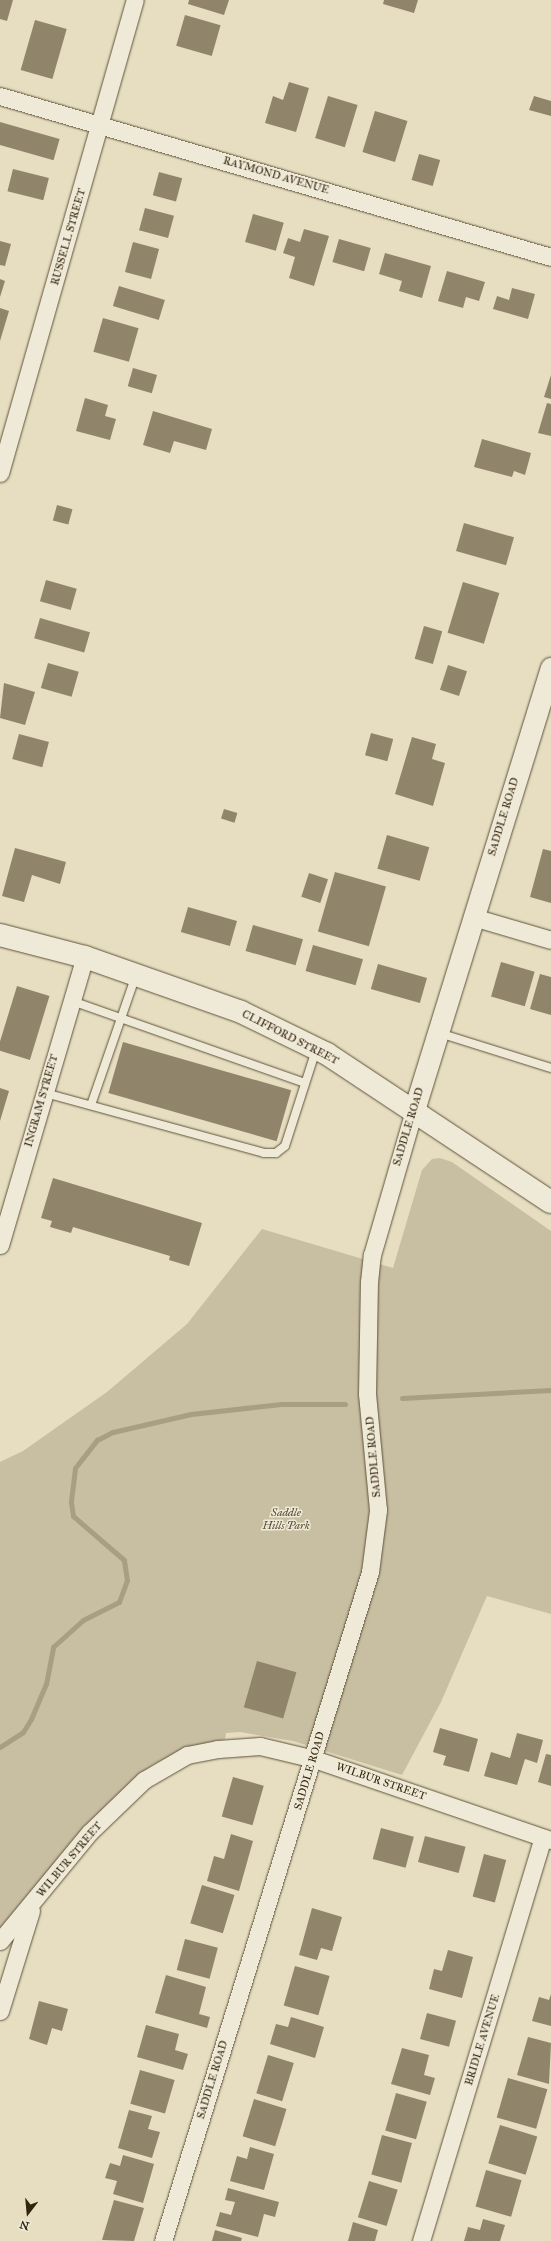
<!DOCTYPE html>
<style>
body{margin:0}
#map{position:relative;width:551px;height:2241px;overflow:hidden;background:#e7dec1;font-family:"IM FELL Great Primer",serif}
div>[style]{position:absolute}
.green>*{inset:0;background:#c8bea2}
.stream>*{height:5px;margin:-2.5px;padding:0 2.5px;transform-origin:2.5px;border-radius:2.5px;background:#a99e84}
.building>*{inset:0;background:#90846b;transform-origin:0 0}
.roads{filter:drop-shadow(0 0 1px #5f523a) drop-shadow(0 0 1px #5f523a)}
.service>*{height:8px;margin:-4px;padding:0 4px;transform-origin:4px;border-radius:4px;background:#efead7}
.minor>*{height:17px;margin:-8.5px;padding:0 8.5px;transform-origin:8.5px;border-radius:8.5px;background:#efead7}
.tertiary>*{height:21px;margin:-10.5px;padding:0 10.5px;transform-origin:10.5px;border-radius:10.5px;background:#efead7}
.secondary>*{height:22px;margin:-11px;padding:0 11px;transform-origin:11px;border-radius:11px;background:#efead7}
span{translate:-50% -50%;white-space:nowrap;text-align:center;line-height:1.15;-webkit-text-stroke:3px #efead7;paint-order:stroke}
.street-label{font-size:11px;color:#32230d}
.park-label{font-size:11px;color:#584a32;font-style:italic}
.north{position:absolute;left:8px;top:2193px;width:40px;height:40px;-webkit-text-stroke:3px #efead7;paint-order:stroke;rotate:196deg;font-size:11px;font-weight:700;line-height:16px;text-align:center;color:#32230d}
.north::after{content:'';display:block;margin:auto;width:14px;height:18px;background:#32230d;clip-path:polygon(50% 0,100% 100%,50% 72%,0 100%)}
</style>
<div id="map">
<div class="green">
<i style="clip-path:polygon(440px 1158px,452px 1162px,551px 1231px,551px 1614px,487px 1596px,441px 1702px,402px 1775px,293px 1741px,240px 1732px,226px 1733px,225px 1739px,194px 1747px,156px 1763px,138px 1775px,87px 1826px,0 1929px,0 1462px,23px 1451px,107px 1392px,187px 1324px,262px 1229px,393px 1268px,422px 1170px,432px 1159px)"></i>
</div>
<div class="stream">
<i style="left:402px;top:1398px;width:149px;rotate:-3.1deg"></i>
<i style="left:0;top:1747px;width:27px;rotate:-33deg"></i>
<i style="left:23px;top:1732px;width:15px;rotate:-58deg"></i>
<i style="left:31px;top:1719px;width:38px;rotate:-67deg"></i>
<i style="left:46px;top:1684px;width:38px;rotate:-79deg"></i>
<i style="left:53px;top:1647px;width:40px;rotate:-42deg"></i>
<i style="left:83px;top:1620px;width:40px;rotate:-26.6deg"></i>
<i style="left:119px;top:1602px;width:23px;rotate:-70deg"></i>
<i style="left:127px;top:1580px;width:20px;rotate:-99deg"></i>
<i style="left:124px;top:1560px;width:67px;rotate:-139.2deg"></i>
<i style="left:73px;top:1516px;width:15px;rotate:-98deg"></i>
<i style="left:71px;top:1501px;width:33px;rotate:-83deg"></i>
<i style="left:75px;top:1468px;width:36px;rotate:-52deg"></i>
<i style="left:97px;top:1440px;width:18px;rotate:-27deg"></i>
<i style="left:113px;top:1432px;width:80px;rotate:-13deg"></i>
<i style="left:191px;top:1414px;width:91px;rotate:-6.3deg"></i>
<i style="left:281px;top:1404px;width:64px"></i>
</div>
<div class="building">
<i style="clip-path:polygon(0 0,13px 0,7px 21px,0 19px)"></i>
<i style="clip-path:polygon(189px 0,229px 0,224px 15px,188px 4px)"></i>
<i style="clip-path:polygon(384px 0,418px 0,414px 13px,383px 4px)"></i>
<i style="left:185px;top:15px;width:37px;height:32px;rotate:16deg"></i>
<i style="left:35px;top:20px;width:33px;height:52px;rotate:16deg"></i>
<i style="clip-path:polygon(289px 82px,309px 88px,296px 132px,265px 123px,273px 96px,283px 100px)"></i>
<i style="left:328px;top:96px;width:31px;height:44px;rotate:17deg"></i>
<i style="clip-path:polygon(534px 96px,551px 101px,551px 116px,529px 110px)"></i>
<i style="left:375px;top:111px;width:34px;height:43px;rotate:17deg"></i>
<i style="left:0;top:122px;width:62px;height:22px;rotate:16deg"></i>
<i style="left:419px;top:154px;width:22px;height:27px;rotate:16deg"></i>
<i style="left:13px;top:169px;width:37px;height:23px;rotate:14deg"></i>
<i style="left:159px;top:172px;width:24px;height:24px;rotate:15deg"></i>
<i style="left:145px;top:208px;width:30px;height:23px;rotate:15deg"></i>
<i style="left:253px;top:214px;width:32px;height:29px;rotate:16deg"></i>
<i style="clip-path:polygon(304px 229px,329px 236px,314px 286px,289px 278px,295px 257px,283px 253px,288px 238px,300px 242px)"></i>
<i style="left:339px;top:239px;width:33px;height:24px;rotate:16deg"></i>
<i style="clip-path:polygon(0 241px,11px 244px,5px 266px,0 265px)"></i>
<i style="left:133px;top:242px;width:27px;height:31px;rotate:15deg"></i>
<i style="clip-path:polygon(385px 253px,431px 266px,422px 298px,399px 291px,402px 281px,379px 274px)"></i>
<i style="clip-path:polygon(447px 271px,485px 282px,479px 301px,466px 297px,463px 308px,438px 301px)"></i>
<i style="clip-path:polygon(0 279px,5px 281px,0 297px)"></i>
<i style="left:119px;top:286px;width:48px;height:21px;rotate:17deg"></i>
<i style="clip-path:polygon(512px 288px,535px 294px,528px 319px,493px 309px,497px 296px,509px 300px)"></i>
<i style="clip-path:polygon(0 308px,9px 311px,0 341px)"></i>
<i style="left:103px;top:318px;width:37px;height:35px;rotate:16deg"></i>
<i style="left:133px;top:368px;width:25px;height:19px;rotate:16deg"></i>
<i style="clip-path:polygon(551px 375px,551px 399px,544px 397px)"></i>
<i style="clip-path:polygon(85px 398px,108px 405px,105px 416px,116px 419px,110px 440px,76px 431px)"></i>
<i style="clip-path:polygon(547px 403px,551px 404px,551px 436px,538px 433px)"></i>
<i style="clip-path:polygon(153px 411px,212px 429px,206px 450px,174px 441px,170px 453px,143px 445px)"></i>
<i style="clip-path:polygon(482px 439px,531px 453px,525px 475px,514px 471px,512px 477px,474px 467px)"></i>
<i style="left:57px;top:505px;width:16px;height:16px;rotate:15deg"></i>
<i style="left:464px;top:523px;width:52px;height:29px;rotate:16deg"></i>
<i style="left:46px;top:580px;width:32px;height:22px;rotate:16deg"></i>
<i style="left:463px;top:582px;width:38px;height:53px;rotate:17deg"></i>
<i style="left:40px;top:618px;width:52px;height:21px;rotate:16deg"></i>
<i style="left:424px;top:626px;width:19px;height:34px;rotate:16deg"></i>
<i style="left:48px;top:663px;width:32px;height:26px;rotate:16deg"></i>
<i style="left:448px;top:665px;width:20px;height:26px;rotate:18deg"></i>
<i style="clip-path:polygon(4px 683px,35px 692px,25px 725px,0 718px)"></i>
<i style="left:371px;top:733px;width:23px;height:23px;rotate:15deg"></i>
<i style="left:19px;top:734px;width:31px;height:26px;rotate:15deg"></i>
<i style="clip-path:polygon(412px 737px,436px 744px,432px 759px,445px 763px,433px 806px,395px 794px)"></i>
<i style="left:224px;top:809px;width:14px;height:10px;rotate:17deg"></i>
<i style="left:387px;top:835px;width:44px;height:35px;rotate:16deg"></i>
<i style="clip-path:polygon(15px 848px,66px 862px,60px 884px,32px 875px,24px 902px,2px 896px)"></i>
<i style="clip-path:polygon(543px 849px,551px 851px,551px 903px,530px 897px)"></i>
<i style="left:335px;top:872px;width:53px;height:62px;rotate:16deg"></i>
<i style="left:309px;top:873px;width:20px;height:25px;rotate:18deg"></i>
<i style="left:188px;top:907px;width:51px;height:26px;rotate:16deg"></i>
<i style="left:253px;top:925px;width:52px;height:27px;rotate:16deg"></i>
<i style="left:313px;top:945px;width:52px;height:27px;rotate:16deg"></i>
<i style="left:501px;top:962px;width:35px;height:36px;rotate:16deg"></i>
<i style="left:378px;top:964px;width:51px;height:26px;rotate:16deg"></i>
<i style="clip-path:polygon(540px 974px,551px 977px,551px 1015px,530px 1009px)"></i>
<i style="left:17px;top:986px;width:34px;height:67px;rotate:17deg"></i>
<i style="left:123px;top:1042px;width:175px;height:53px;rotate:16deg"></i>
<i style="clip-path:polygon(0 1088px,9px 1091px,0 1121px)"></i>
<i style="clip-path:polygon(53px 1178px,202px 1223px,189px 1266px,169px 1260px,170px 1256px,73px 1227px,71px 1233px,50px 1227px,52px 1221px,41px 1218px)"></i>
<i style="left:257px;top:1661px;width:41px;height:48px;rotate:16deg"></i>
<i style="clip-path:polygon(440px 1728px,478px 1739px,469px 1772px,443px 1765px,446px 1756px,433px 1752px)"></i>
<i style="clip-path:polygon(517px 1733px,543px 1740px,537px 1763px,525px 1759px,517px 1785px,484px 1776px,491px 1752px,510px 1758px)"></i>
<i style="clip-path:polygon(546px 1754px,551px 1755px,551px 1786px,538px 1782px)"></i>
<i style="left:233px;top:1777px;width:32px;height:41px;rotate:16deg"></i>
<i style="left:381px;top:1828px;width:34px;height:32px;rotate:15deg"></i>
<i style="clip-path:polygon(231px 1834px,253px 1841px,239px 1891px,207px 1881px,214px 1856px,224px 1859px)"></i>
<i style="left:425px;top:1836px;width:42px;height:27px;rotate:15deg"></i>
<i style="left:484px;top:1854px;width:23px;height:44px;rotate:15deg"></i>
<i style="left:202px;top:1885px;width:34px;height:40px;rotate:17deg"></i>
<i style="clip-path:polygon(312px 1908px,342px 1917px,332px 1951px,321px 1948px,317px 1960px,299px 1955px)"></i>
<i style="left:185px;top:1939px;width:34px;height:32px;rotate:15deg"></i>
<i style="clip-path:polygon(448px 1950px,473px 1957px,462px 1998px,429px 1989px,434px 1969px,442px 1971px)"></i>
<i style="left:295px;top:1966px;width:36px;height:41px;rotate:16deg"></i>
<i style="clip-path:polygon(166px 1975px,206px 1987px,199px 2014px,210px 2017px,207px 2028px,155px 2013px)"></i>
<i style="clip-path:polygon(551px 1994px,551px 2026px,532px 2021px,539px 1997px,549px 2000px)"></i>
<i style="clip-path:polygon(39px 2001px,68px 2009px,62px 2031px,52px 2028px,47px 2045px,29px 2039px)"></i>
<i style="left:427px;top:2013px;width:30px;height:27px;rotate:15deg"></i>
<i style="clip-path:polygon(291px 2017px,324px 2027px,315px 2058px,270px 2044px,276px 2024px,288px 2027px)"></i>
<i style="clip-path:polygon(146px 2025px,179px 2034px,175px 2050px,188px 2054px,183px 2070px,137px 2057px)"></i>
<i style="clip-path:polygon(528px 2037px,551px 2043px,549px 2084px,517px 2075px)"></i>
<i style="clip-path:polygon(402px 2048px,429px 2055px,424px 2075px,435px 2078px,430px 2095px,391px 2084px)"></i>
<i style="left:268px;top:2055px;width:27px;height:40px;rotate:17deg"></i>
<i style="left:140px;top:2070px;width:36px;height:35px;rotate:16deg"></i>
<i style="left:508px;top:2078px;width:41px;height:41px;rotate:16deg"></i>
<i style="left:396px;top:2093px;width:32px;height:39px;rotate:16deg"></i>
<i style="left:254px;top:2099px;width:34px;height:39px;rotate:17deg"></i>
<i style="clip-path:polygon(129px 2110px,152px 2116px,148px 2129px,160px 2132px,152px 2158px,118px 2148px)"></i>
<i style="left:500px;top:2125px;width:39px;height:40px;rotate:17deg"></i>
<i style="left:382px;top:2135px;width:31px;height:41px;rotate:15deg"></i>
<i style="clip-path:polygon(250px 2147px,274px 2154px,264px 2190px,230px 2181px,237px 2156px,247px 2159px)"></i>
<i style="clip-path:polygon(123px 2155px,154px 2164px,143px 2203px,113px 2194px,117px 2181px,105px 2178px,110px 2163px,120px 2166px)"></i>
<i style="left:486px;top:2170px;width:37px;height:38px;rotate:16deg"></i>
<i style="left:369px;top:2181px;width:30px;height:38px;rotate:17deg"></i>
<i style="clip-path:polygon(228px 2188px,279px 2202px,275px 2217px,264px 2214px,258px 2237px,216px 2226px,220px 2212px,231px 2215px,235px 2202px,225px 2200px)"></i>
<i style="clip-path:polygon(114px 2200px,144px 2208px,134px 2241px,102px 2240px)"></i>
<i style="clip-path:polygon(483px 2219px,505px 2225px,500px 2241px,464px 2241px,468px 2227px,480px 2230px)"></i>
<i style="clip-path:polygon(353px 2222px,378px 2230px,375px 2241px,348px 2241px)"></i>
<i style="clip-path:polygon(215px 2230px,242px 2238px,241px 2241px,212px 2241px)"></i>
</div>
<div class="roads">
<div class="service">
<i style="left:72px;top:1001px;width:247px;rotate:19.4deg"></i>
<i style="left:439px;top:1033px;width:117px;rotate:17.4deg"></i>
<i style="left:45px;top:1093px;width:227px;rotate:15.3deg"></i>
<i style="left:264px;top:1153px;width:12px"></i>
<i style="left:276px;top:1153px;width:11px;rotate:-38deg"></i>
<i style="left:285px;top:1146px;width:101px;rotate:-72.1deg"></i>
<i style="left:91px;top:1105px;width:138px;rotate:-70.9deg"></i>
</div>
<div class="minor">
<i style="left:0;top:96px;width:574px;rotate:16.29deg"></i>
<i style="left:0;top:473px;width:492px;rotate:-74.1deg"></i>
<i style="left:473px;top:917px;width:81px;rotate:16.4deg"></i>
<i style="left:0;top:1245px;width:300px;rotate:-73.6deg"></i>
<i style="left:0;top:1941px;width:141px;rotate:-50.5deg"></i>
<i style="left:90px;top:1832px;width:75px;rotate:-43.9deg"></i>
<i style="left:144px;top:1780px;width:50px;rotate:-30.2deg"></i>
<i style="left:187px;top:1755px;width:32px;rotate:-11deg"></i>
<i style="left:218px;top:1749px;width:42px;rotate:-4.1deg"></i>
<i style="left:260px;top:1746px;width:56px;rotate:13.5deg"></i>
<i style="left:314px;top:1759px;width:250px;rotate:18.9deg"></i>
<i style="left:0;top:2011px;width:105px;rotate:-72.8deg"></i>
<i style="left:163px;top:2241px;width:700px;rotate:-72.81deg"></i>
<i style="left:370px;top:1572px;width:63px;rotate:-82.6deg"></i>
<i style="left:378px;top:1510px;width:117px;rotate:-95.4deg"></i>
<i style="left:367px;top:1394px;width:112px;rotate:-89deg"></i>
<i style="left:369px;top:1282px;width:27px;rotate:-84deg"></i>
<i style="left:372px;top:1255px;width:151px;rotate:-73.8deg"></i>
<i style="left:421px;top:2241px;width:421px;rotate:-73.2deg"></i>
</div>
<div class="tertiary">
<i style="left:414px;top:1110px;width:463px;rotate:-72.8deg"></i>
</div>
<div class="secondary">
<i style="left:0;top:935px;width:88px;rotate:14.5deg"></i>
<i style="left:85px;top:957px;width:165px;rotate:19.4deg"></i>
<i style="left:241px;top:1012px;width:96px;rotate:26deg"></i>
<i style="left:327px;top:1054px;width:268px;rotate:33.5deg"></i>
</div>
</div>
<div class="street-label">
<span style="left:276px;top:176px;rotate:16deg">RAYMOND AVENUE</span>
<span style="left:69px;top:237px;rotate:-74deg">RUSSELL STREET</span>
<span style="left:504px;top:817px;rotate:-73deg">SADDLE ROAD</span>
<span style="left:290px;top:1038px;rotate:27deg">CLIFFORD STREET</span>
<span style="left:42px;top:1101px;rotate:-74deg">INGRAM STREET</span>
<span style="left:409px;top:1127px;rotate:-73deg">SADDLE ROAD</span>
<span style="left:374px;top:1457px;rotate:-95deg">SADDLE ROAD</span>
<span style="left:310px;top:1771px;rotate:-73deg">SADDLE ROAD</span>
<span style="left:381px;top:1782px;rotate:19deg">WILBUR STREET</span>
<span style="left:70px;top:1860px;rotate:-50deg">WILBUR STREET</span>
<span style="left:483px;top:2040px;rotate:-73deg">BRIDLE AVENUE</span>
<span style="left:213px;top:2080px;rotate:-73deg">SADDLE ROAD</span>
</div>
<div class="park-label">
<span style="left:286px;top:1520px">Saddle<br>Hills Park</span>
</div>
<div class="north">N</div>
</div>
